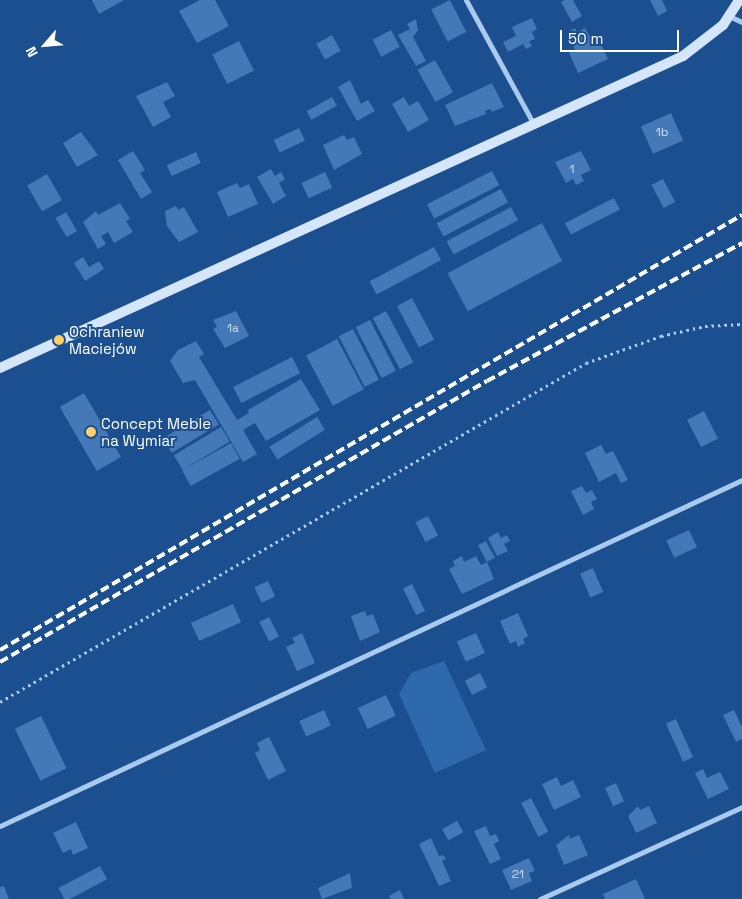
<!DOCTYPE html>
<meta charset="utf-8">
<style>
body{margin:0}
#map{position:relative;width:742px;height:899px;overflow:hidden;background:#1b4f8f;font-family:"Space Grotesk",sans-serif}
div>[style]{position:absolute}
.green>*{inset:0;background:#2e69ad}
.building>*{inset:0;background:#4478b7;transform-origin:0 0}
.path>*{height:3px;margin-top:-1.5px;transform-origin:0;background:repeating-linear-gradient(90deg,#a9c9ee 0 2.5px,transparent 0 6.5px)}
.street>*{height:5px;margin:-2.5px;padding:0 2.5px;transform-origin:2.5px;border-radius:2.5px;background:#a9c9ee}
.secondary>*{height:10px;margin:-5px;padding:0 5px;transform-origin:5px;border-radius:5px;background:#d6e6fa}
.rail>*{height:4px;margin-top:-2px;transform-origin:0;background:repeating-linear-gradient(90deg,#fff 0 9px,transparent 0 13px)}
.dots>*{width:14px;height:14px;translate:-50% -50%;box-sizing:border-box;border:2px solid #1b4f8f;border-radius:50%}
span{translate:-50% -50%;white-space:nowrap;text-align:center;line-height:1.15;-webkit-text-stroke:4px #1b4f8f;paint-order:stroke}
.number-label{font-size:12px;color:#d0dded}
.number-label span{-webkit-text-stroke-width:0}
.poi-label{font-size:15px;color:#fff}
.left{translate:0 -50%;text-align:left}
.north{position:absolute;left:20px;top:20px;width:50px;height:50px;-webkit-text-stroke:4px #1b4f8f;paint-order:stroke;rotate:243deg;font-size:14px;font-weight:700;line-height:20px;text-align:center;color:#fff}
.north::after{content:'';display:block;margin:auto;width:18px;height:22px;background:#fff;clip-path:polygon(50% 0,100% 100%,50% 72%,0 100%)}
.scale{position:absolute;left:560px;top:30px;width:119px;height:22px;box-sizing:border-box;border:2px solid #fff;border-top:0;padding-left:6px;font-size:15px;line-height:18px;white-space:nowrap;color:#fff;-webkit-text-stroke:4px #1b4f8f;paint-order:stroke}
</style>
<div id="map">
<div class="green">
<i style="clip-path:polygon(444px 661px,486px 750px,435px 773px,399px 694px,411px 673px)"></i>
</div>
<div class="building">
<i style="clip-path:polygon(92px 0,124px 0,99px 14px)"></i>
<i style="clip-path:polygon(200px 0,215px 0,229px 26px,197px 43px,179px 11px)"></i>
<i style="left:450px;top:0;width:36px;height:21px;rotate:63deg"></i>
<i style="clip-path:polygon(565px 0,573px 0,582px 16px,572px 22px,561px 2px)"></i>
<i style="clip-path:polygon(650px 0,662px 0,667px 11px,658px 16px)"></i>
<i style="clip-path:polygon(532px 18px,537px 29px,532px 32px,535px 39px,529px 41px,532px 46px,526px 49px,523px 44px,508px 52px,503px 42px,516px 36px,512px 27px)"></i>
<i style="clip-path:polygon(416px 19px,418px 30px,413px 37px,426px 61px,416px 66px,398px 35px,410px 29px,407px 24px)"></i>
<i style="clip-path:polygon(575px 28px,577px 33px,585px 28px,593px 42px,599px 40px,608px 59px,578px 73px,569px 53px,575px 50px,568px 32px)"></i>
<i style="left:391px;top:30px;width:19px;height:21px;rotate:62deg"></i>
<i style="left:332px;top:35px;width:18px;height:18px;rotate:61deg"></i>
<i style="left:239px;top:41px;width:33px;height:30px;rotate:63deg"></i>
<i style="left:435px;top:60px;width:37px;height:20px;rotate:61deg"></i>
<i style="clip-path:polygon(350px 80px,361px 104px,368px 100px,375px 111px,357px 121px,338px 87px)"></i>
<i style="clip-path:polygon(167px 82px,175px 96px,163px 102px,171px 117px,153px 127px,136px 96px)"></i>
<i style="clip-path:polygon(492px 83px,504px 107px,492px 112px,490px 109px,485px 111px,486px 114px,455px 126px,445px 105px)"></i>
<i style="left:332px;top:97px;width:10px;height:29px;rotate:61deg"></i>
<i style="clip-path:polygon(404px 97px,409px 106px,418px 101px,429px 120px,408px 132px,392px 104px)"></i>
<i style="left:671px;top:113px;width:30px;height:33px;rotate:66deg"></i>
<i style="left:299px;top:128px;width:14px;height:28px;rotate:65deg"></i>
<i style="clip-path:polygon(81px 132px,98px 155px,77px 167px,63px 143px)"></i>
<i style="clip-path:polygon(344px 135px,347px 140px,354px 137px,362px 154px,334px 170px,323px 145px)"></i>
<i style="clip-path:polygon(133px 151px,145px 170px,140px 173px,152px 192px,141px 199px,118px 160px)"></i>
<i style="clip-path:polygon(581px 151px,591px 170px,581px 175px,584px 181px,576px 185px,573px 179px,566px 183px,555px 162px)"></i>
<i style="left:196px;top:152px;width:12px;height:32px;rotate:66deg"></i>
<i style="clip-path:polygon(271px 169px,275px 176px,281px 172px,285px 179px,279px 183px,286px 196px,273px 204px,257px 177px)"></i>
<i style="left:492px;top:171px;width:16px;height:73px;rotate:63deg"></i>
<i style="left:325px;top:172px;width:17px;height:26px;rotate:65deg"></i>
<i style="left:47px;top:174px;width:30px;height:23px;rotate:60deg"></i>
<i style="left:663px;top:179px;width:26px;height:13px;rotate:62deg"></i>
<i style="clip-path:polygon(237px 183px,240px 188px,249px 184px,258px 204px,228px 217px,217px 192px)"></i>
<i style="left:501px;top:189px;width:15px;height:73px;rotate:62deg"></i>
<i style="left:614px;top:198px;width:13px;height:55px;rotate:63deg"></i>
<i style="clip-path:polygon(120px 203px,130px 219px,126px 221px,133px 232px,114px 243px,108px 232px,101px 236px,106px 244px,98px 249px,83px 222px,96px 211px,98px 215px)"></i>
<i style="clip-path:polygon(176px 206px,178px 210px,184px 207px,198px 232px,179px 242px,167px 226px,165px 211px)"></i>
<i style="left:511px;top:207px;width:15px;height:73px;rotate:62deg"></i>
<i style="left:66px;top:212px;width:22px;height:12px;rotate:60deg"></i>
<i style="left:542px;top:223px;width:43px;height:107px;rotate:62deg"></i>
<i style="left:434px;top:247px;width:15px;height:73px;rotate:62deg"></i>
<i style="clip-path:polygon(83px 257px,89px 267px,99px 261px,104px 269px,85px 281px,74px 263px)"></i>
<i style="left:412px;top:298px;width:47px;height:17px;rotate:62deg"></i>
<i style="clip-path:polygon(236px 311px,249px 336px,225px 348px,213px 329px,217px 327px,213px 320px)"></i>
<i style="left:386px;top:311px;width:58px;height:15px;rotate:62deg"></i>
<i style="left:370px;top:320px;width:57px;height:16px;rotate:63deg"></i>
<i style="left:353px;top:329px;width:57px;height:16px;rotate:63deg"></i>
<i style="left:337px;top:339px;width:57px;height:35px;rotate:62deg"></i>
<i style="clip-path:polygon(196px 341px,204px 354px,199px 357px,237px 420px,249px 413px,248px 410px,301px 379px,320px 410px,266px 441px,255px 423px,243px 430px,257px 454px,243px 462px,195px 380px,183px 383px,170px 361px,178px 350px)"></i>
<i style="left:292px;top:357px;width:18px;height:66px;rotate:63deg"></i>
<i style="left:84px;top:393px;width:74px;height:28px;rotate:60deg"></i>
<i style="left:210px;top:410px;width:17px;height:55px;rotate:59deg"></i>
<i style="left:704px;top:411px;width:31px;height:19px;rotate:63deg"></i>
<i style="left:317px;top:417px;width:15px;height:56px;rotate:58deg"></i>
<i style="left:221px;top:427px;width:17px;height:55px;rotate:59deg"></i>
<i style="left:231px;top:443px;width:18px;height:56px;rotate:61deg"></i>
<i style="clip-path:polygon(601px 445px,606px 454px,613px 451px,628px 480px,621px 483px,616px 473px,599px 482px,585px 453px)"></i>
<i style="clip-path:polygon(582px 486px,586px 493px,592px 490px,597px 499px,591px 502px,594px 509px,583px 515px,571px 491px)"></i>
<i style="left:428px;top:516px;width:22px;height:14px;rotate:63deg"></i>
<i style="left:689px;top:530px;width:19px;height:25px;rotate:65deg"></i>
<i style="clip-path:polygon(498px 532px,501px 538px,507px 535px,510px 541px,504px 544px,508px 551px,497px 556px,488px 538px)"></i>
<i style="left:486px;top:541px;width:19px;height:9px;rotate:62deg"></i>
<i style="clip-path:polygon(462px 556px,464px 562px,476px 556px,481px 565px,487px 562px,494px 579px,462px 594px,449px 569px,455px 566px,453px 561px)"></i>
<i style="left:593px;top:568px;width:26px;height:14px;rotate:67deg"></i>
<i style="left:268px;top:581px;width:17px;height:15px;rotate:65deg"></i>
<i style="left:412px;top:584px;width:30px;height:10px;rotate:64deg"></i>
<i style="left:233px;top:604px;width:20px;height:46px;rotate:66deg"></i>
<i style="clip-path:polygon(365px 611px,367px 616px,373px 614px,380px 632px,360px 641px,351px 616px)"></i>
<i style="clip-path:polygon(518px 613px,528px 636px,523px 639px,525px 643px,518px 647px,516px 641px,510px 644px,500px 621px)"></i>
<i style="left:269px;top:617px;width:22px;height:11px;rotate:63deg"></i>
<i style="clip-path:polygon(302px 633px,315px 663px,297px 671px,286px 647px,295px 643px,292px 638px)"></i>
<i style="left:476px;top:633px;width:22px;height:21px;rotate:66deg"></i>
<i style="left:480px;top:673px;width:16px;height:17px;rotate:63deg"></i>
<i style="left:386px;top:695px;width:23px;height:31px;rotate:65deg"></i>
<i style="left:324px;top:710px;width:17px;height:27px;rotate:66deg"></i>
<i style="clip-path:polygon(734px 710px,742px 727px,742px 739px,736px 742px,723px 715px)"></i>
<i style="left:41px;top:716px;width:58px;height:29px;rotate:64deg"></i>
<i style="left:676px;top:719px;width:42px;height:11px;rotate:66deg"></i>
<i style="clip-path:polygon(269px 737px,286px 771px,268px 780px,255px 753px,260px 750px,257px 743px)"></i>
<i style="clip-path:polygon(703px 769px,707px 778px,720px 772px,729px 789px,708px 799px,695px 773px)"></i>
<i style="clip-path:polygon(557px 777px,561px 786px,573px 780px,581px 797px,554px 810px,542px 784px)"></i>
<i style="left:616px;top:783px;width:20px;height:12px;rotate:66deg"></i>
<i style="left:531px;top:798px;width:38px;height:11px;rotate:63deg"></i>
<i style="clip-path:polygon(638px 806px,640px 810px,649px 806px,657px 823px,636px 833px,628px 816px)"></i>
<i style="left:457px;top:821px;width:13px;height:17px;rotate:61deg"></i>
<i style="clip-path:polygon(76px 822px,88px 848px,73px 855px,71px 849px,63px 853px,53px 833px)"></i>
<i style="clip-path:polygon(486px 826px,490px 836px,496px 834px,499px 841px,494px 844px,501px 859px,490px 864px,474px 831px)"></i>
<i style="clip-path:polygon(569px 835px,570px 839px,579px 835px,588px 855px,564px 865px,556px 845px)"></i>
<i style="clip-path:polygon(431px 838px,439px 856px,443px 855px,446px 859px,442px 861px,451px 881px,439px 886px,419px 844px)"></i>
<i style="clip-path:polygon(529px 858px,535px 871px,529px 873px,532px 881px,511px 890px,502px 870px)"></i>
<i style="left:100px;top:866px;width:15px;height:47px;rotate:62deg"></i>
<i style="clip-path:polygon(350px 873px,352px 888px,322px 899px,318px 888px)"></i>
<i style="clip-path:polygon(636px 879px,645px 899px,605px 899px,603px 894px)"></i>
<i style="clip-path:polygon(4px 886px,9px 899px,0 899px,0 887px)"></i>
<i style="clip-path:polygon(400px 890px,404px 899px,391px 899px,389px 896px)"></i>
</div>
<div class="path">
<i style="left:0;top:702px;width:677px;rotate:-30.05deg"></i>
<i style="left:586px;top:363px;width:80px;rotate:-19.8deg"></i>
<i style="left:661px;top:336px;width:45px;rotate:-12.8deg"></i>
<i style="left:705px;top:326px;width:37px;rotate:-3deg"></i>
</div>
<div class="street">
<i style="left:466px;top:0;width:140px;rotate:61.4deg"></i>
<i style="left:729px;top:16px;width:14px;rotate:25deg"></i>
<i style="left:0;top:826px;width:819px;rotate:-25deg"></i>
<i style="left:540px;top:899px;width:222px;rotate:-24.5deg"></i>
</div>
<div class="secondary">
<i style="left:0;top:368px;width:751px;rotate:-24.55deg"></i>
<i style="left:683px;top:56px;width:51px;rotate:-37.8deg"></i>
<i style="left:723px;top:25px;width:30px;rotate:-57deg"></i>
</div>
<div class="rail">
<i style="left:0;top:650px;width:860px;rotate:-30.38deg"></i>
<i style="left:0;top:662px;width:562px;rotate:-29.99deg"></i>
<i style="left:487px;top:381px;width:290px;rotate:-28.4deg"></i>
</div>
<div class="dots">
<i style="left:59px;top:340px;background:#ffd166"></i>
<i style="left:91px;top:432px;background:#ffd166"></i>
</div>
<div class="number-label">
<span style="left:662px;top:133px">1b</span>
<span style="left:572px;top:170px">1</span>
<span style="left:233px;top:329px">1a</span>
<span style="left:518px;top:875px">21</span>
</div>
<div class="poi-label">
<span class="left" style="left:69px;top:340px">Ochraniew<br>Maciejów</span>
<span class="left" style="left:101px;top:432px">Concept Meble<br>na Wymiar</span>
</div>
<div class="north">N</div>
<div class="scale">50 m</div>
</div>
